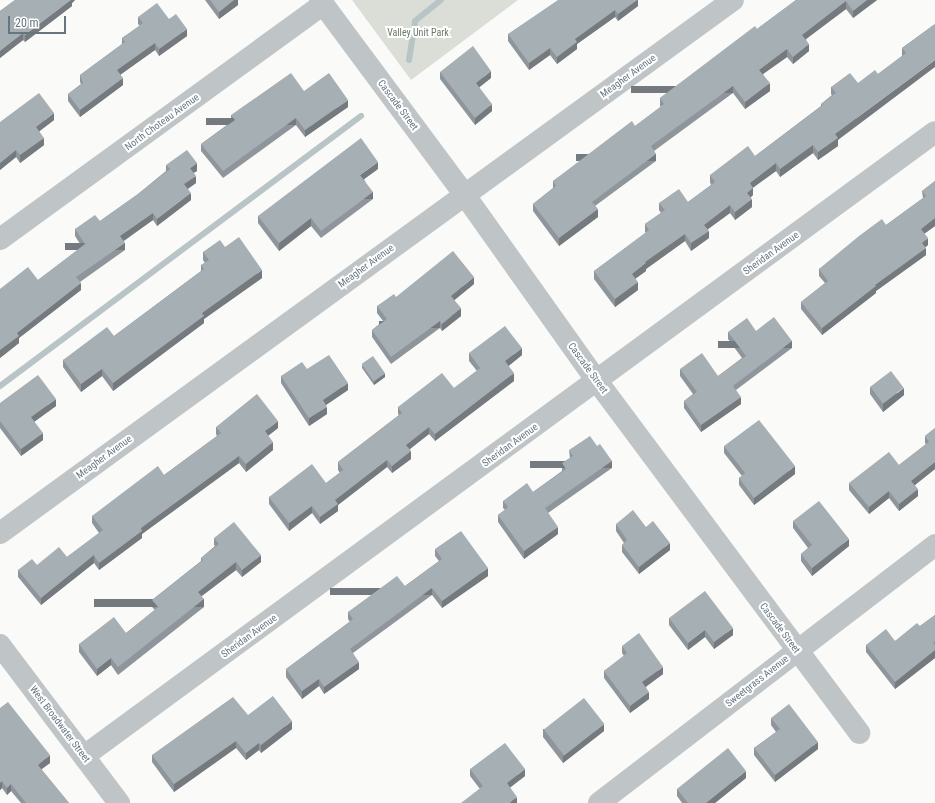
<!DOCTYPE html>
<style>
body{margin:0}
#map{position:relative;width:935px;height:803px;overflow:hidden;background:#fafaf8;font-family:"Roboto Condensed",sans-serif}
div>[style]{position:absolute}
.green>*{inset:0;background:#daded7}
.stream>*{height:6px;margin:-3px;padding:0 3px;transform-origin:3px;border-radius:3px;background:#b9c4c7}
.minor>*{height:22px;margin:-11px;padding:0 11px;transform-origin:11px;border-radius:11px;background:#bfc4c7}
.wall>*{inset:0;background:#8f969b}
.shaded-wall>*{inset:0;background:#747a7e;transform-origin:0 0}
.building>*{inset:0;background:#a6afb4;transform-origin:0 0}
span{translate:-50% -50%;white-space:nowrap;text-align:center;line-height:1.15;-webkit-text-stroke:4px #fff;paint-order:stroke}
.park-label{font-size:10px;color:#697966}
.street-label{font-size:10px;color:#667680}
.scale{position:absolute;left:8px;top:16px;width:58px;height:18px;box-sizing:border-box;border:2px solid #667680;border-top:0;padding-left:5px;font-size:12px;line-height:14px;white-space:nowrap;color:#667680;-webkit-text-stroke:3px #fff;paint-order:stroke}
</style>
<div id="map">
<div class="green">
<i style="clip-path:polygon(352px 0,518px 0,411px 80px)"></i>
</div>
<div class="stream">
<i style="left:409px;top:60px;width:39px;rotate:-81deg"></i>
<i style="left:415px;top:21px;width:33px;rotate:-39deg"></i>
<i style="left:0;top:386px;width:451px;rotate:-36.8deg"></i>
</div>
<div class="minor">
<i style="left:320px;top:0;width:242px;rotate:53.4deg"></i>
<i style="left:464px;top:194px;width:229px;rotate:54.6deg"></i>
<i style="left:597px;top:381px;width:439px;rotate:53.3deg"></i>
<i style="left:0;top:239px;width:400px;rotate:-36deg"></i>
<i style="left:0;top:533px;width:906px;rotate:-36.02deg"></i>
<i style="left:0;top:645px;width:198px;rotate:53deg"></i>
<i style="left:84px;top:756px;width:1055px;rotate:-36.25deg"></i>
<i style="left:599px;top:803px;width:424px;rotate:-37.5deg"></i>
</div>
<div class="wall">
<i style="clip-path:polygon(15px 0,75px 0,72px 3px,72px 6px,25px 42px,23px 40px,0 58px,0 11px)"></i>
<i style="clip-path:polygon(205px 0,238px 0,238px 5px,219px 19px)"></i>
<i style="clip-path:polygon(638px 0,638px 6px,618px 21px,615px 17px,577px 44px,577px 49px,557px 64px,550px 55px,529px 70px,508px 41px,508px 34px)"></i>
<i style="clip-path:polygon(796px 0,877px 0,853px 18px,846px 9px,806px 39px,809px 51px,793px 64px,787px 57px,763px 74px,770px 91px,745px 109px,733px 93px,654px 151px,656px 161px,595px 206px,598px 217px,559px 246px,533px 211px,533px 204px,553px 188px,553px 181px,635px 126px,661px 107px,660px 106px,660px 98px,757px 29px)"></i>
<i style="clip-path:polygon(138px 17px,169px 19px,187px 36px,159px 56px,155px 50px,120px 75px,123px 85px,80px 117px,68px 101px,68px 94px,81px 84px,80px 82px,80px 75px,122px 44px,122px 38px,140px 26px,138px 24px)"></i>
<i style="clip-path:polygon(935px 24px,838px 140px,838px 146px,818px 160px,813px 153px,780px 177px,776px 171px,753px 187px,753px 195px,750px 198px,752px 207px,735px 220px,730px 213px,708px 229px,709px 238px,691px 251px,685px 241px,646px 269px,646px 271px,635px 279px,638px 290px,615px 307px,594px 279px,594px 271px,646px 233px,645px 232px,645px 224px,661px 213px,659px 210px,659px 203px,688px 202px,711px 185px,710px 182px,710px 175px,755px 156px,821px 106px,821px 104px,832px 95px,831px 94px,831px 87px,858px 83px,878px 74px,902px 56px,902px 48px)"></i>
<i style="clip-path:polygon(440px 72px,491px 78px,479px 87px,492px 111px,475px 125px,440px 79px)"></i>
<i style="clip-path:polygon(348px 107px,305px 137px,296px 125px,223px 178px,201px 151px,201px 144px,231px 122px,231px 115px)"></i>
<i style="clip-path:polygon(54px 120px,39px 131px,44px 145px,20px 163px,16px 157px,0 170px,0 122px)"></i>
<i style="clip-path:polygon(166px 165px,197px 171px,193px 173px,196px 183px,188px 189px,191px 200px,157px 226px,153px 220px,124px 241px,125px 250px,80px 282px,81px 290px,19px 338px,19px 343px,0 358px,0 289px,38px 280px,82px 247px,75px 236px,75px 229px,100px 221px,138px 194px,166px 171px)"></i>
<i style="clip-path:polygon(378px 169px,364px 179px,373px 199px,321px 238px,311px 226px,279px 251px,258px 223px,258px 216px)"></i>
<i style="clip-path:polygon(935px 181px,935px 226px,924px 234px,928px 245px,925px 247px,926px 255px,876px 291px,876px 293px,822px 335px,801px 309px,801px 302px,825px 283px,819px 276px,819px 269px,886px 225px,923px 198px,922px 191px)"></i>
<i style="clip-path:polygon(225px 247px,262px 278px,204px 319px,204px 323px,113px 391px,102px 376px,81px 392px,63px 367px,63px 360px,114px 336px,201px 271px,201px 265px,205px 263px,203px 260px,203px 252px)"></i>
<i style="clip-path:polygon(474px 284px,454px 300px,461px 316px,442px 331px,440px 328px,391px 364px,372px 337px,372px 330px,383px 321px,377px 313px,377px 306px,396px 297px)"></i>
<i style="clip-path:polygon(756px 331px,792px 348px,736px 390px,741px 404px,701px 432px,684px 408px,684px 401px,693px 394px,680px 376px,680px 369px,718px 376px,742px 358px,728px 339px,728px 332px)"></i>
<i style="clip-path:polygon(469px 353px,522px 355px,508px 366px,514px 381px,435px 441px,429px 434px,410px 449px,411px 459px,392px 473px,387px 467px,338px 505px,338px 511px,320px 524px,312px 513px,289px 531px,269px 504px,269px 497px,326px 483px,340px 473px,338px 470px,338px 462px,399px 415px,398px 414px,398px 407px,454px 388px,477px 371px,469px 361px)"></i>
<i style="clip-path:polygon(362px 365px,385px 377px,374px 385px,362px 368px)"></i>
<i style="clip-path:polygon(307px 369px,348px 390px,326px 405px,327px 414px,309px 426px,281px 383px,281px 376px)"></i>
<i style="clip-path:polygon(870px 387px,904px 395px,883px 412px,870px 394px)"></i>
<i style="clip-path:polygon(0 403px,56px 406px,34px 422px,43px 440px,21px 456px,0 428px)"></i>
<i style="clip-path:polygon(216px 427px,278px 428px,268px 436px,273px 450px,246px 472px,239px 463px,142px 534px,142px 538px,99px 570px,94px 563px,41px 605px,18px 577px,18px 570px,67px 557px,99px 533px,92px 523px,92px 516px,164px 475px,217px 436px,216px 434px)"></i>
<i style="clip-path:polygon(935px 428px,935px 469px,915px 485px,918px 496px,899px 511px,889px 498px,869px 514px,849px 490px,849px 483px,899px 465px,926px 444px,925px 443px,925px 436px)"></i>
<i style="clip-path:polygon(724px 446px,795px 474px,754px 505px,739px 485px,739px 478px,742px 476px,724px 453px)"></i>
<i style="clip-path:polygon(569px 450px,612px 468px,548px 513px,558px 534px,524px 559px,498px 522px,498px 515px,505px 510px,503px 508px,503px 501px,533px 492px,562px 471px,562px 463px,570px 458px)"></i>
<i style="clip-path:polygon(793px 521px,849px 546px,812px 576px,801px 561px,801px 554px,808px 548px,793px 528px)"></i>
<i style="clip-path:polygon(616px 524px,670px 550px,639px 574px,622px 552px,622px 545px,624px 543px,616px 531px)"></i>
<i style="clip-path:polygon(214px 538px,261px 562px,242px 577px,236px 570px,201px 596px,204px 607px,118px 675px,111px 665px,97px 676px,79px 652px,79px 644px,126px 633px,155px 610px,152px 607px,152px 600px,201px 561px,201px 558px,215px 546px,214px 545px)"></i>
<i style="clip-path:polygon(435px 549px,488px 576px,442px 608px,432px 595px,353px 653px,359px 669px,324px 694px,319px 686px,302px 699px,286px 677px,286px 669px,350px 622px,348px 619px,348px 612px,405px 586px,439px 561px,435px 556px)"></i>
<i style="clip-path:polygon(935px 615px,935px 658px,895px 689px,866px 652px,866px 645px,895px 641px,920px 626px)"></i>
<i style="clip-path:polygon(669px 618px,733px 635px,714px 649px,705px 637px,688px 650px,669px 625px)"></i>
<i style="clip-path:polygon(622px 646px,663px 674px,646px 687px,649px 699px,630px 713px,604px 678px,604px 671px,624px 656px,622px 653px)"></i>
<i style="clip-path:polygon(0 708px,50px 763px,41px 769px,69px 803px,21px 803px,11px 791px,7px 795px,2px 788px,0 790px)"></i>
<i style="clip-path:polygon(248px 715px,292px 729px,261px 753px,259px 750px,246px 760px,236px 748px,174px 792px,152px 762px,152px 755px)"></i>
<i style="clip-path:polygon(771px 718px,818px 749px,775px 782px,754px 755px,754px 748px,776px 732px,771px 725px)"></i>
<i style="clip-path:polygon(543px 729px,604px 731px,563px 763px,543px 737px)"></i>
<i style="clip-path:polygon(470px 769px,525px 776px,510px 787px,517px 803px,480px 789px,470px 776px)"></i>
<i style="clip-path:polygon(746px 778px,715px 803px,682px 803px,677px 796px,677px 789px)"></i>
</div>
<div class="shaded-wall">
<i style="clip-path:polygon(70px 0,75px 0,72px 3px,72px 6px,25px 42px,25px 35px)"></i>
<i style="clip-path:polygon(234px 0,238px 0,238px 5px,219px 19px,219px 12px)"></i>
<i style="clip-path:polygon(637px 0,638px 0,638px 6px,618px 21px,618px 14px)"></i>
<i style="clip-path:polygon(867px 0,877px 0,853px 18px,853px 11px)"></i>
<i style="clip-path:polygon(846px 1px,846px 9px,802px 42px,802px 35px)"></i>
<i style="clip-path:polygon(615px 10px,615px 17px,577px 44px,577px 49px,557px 64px,557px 57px,575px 39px)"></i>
<i style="clip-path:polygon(187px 29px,187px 36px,159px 56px,159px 49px)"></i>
<i style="clip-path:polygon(23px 33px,23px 40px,0 58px,0 51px)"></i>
<i style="clip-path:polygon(155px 43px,155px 50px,117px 77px,117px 70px)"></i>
<i style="clip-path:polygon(809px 44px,809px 51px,793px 64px,793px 57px)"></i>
<i style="clip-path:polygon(550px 48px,550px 55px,529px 70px,529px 63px)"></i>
<i style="clip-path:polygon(787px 49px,787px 57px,759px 77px,759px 70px)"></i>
<i style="clip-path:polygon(935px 60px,935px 67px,838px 140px,838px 146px,818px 160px,818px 152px,835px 134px)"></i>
<i style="clip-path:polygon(491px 71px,491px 78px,476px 90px,476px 83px)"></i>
<i style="clip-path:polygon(123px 78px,123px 85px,80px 117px,80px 110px)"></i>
<i style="clip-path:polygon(770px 83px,770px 91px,745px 109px,745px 102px)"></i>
<i style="left:733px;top:86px;width:7px;height:102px;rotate:90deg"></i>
<i style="clip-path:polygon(348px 100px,348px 107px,305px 137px,305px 130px)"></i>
<i style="clip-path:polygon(492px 104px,492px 111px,475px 125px,475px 118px)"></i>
<i style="clip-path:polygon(54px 113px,54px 120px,36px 134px,36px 127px)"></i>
<i style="left:296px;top:118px;width:7px;height:90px;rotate:90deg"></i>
<i style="clip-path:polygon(44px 138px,44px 145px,20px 163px,20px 155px)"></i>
<i style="clip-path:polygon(813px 145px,813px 153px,780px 177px,780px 169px)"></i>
<i style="clip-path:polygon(16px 150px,16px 157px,0 170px,0 163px)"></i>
<i style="left:656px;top:154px;width:7px;height:80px;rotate:90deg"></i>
<i style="clip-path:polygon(378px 162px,378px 169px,360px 182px,360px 175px)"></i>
<i style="clip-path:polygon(197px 163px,197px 171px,190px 175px,190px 168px)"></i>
<i style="clip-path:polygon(776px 163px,776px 171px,750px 190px,750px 183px)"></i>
<i style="clip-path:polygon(196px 176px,196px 183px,184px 191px,184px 184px)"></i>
<i style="clip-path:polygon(753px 188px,753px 195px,747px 200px,747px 193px)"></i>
<i style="left:373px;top:192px;width:7px;height:65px;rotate:90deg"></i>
<i style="clip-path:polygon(191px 193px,191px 200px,157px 226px,157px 219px)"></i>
<i style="clip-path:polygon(752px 199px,752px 207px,735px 220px,735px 212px)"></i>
<i style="clip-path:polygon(730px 205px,730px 213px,704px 232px,704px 225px)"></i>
<i style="clip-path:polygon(598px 209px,598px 217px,559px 246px,559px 238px)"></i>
<i style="clip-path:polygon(153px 213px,153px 220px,120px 243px,120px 236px)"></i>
<i style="clip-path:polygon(311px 218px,311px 226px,279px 251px,279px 243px)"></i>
<i style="clip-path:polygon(935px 218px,935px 226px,921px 236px,921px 229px)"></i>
<i style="clip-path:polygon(709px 231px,709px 238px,691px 251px,691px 243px)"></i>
<i style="clip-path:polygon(685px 234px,685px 241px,646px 269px,646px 271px,632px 281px,632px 274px,645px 262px)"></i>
<i style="clip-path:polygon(928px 238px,928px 245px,922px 250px,922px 243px)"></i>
<i style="left:125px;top:243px;width:7px;height:60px;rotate:90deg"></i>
<i style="clip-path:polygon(926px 248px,926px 255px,876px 291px,876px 293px,822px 335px,822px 328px,875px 285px)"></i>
<i style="clip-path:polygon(262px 270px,262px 278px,204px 319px,204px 323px,113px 391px,113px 383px,202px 313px)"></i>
<i style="clip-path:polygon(474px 277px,474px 284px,451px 303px,451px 296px)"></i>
<i style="clip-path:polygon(638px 282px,638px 290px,615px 307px,615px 299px)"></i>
<i style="clip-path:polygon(81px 283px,81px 290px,19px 338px,19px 343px,0 358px,0 350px,17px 333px)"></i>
<i style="clip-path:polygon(461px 308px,461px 316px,442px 331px,442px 324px)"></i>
<i style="left:440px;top:321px;width:7px;height:61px;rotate:90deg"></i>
<i style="left:792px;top:341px;width:7px;height:74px;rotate:90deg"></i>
<i style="clip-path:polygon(522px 348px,522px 355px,505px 369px,505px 361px)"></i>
<i style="clip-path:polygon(102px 369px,102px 376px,81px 392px,81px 384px)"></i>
<i style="clip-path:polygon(385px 373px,385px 377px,374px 385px,374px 382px)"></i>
<i style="clip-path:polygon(514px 373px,514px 381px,435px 441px,435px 434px)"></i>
<i style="clip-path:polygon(348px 383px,348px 390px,323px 407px,323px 400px)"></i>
<i style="clip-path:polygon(904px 388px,904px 395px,883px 412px,883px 404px)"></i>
<i style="clip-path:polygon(741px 397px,741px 404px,701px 432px,701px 425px)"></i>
<i style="clip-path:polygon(56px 399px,56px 406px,31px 424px,31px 417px)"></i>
<i style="clip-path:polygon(327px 407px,327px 414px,309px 426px,309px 418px)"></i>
<i style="clip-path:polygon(278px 421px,278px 428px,265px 438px,265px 431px)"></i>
<i style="clip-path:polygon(429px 427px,429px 434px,406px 452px,406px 445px)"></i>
<i style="clip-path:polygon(43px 433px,43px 440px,21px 456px,21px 449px)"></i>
<i style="clip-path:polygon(273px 442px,273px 450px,246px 472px,246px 464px)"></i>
<i style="clip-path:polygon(411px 451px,411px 459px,392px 473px,392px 466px)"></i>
<i style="clip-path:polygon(239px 456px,239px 463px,142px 534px,142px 538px,99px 570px,99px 563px,141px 528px)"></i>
<i style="clip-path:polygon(387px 460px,387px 467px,338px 505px,338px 511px,320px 524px,320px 517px,335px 500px)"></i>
<i style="left:612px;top:461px;width:7px;height:82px;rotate:90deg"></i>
<i style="clip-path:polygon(935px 462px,935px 469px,911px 488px,911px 481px)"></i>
<i style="clip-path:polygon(795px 466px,795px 474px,754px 505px,754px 498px)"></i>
<i style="clip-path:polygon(918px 489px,918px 496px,899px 511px,899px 504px)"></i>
<i style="clip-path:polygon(889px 491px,889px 498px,869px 514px,869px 507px)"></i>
<i style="clip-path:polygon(312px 506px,312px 513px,289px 531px,289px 523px)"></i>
<i style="clip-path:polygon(558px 527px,558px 534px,524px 559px,524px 551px)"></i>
<i style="clip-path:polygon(849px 539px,849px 546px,812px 576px,812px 568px)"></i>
<i style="clip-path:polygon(670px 543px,670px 550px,639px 574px,639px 567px)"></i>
<i style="clip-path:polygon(94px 555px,94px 563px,41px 605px,41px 598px)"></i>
<i style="clip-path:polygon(261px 555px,261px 562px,242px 577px,242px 570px)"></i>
<i style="clip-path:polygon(236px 562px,236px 570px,198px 599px,198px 592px)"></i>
<i style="clip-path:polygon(488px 568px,488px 576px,442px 608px,442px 601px)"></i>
<i style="left:432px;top:588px;width:7px;height:102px;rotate:90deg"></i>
<i style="left:204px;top:599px;width:8px;height:110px;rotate:90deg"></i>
<i style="clip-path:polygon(733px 628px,733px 635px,714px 649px,714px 642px)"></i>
<i style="clip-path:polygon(705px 630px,705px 637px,688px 650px,688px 643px)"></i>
<i style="clip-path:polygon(935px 650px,935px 658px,895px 689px,895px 682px)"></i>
<i style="clip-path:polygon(111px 658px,111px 665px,97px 676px,97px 669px)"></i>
<i style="clip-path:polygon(359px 662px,359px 669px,324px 694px,324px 687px)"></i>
<i style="clip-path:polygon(663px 667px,663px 674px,642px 689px,642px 682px)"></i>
<i style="clip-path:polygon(319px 679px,319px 686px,302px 699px,302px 691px)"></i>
<i style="clip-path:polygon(649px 692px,649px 699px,630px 713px,630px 706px)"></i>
<i style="clip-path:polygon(292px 721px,292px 729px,261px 753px,261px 745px)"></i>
<i style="clip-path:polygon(604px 724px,604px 731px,563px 763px,563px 756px)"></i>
<i style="clip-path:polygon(236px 741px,236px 748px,174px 792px,174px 784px)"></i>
<i style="clip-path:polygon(818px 742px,818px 749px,775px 782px,775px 775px)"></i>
<i style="clip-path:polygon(259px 743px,259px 750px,246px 760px,246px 753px)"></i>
<i style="clip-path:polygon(50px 755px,50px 763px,38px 772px,38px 765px)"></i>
<i style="clip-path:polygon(525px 769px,525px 776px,507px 790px,507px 783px)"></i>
<i style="clip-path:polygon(746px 771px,746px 778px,715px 803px,706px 803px)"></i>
<i style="clip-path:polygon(2px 781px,2px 788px,0 790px,0 783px)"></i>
<i style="clip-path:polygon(11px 784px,11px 791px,7px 795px,7px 788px)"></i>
<i style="clip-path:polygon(517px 797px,517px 803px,509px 803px)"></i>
</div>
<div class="building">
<i style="clip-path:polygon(15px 0,71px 0,25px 35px,23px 33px,0 51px,0 11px)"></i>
<i style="clip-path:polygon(210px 0,234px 0,219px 12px)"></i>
<i style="clip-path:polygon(558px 0,637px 0,618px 14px,615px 10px,575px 39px,577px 42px,557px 57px,550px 48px,529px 63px,508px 34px)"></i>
<i style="clip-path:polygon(796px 0,867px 0,853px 11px,846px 1px,802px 35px,809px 44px,793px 57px,787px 49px,759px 70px,770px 83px,745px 102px,733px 86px,651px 146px,656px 154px,592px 202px,598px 209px,559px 238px,533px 204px,556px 186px,553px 181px,632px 121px,635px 126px,664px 104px,660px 98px,755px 26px,757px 29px)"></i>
<i style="clip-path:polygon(157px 3px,169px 19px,176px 14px,187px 29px,159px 49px,155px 43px,117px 70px,123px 78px,80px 110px,68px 94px,83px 83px,80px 75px,125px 42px,122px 38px,143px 23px,138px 17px)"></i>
<i style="clip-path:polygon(935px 24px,935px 60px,835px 134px,838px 138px,818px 152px,813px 145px,780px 169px,776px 163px,750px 183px,753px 188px,747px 193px,752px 199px,735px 212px,730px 205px,704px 225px,709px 231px,691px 243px,685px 234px,645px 262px,646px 263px,632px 274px,638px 282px,615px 299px,594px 271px,649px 230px,645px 224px,665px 210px,659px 203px,679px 189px,688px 202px,715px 182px,710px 175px,748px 146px,755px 156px,823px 105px,821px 104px,836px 93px,831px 87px,850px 73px,858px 83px,875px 70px,878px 74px,906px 53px,902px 48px)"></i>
<i style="clip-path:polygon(473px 46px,491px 71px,476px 83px,492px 104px,475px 118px,440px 72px)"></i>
<i style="clip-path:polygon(291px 73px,304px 91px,329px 73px,348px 100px,305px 130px,296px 118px,223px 171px,201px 144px,235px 120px,231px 115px)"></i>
<i style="clip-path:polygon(39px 93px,54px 113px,36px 127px,44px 138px,20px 155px,16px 150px,0 163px,0 122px)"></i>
<i style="clip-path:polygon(361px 138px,378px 162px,360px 175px,373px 192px,321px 231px,311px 218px,279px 243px,258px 216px)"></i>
<i style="clip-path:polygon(187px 150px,197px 163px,190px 168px,196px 176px,184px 184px,191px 193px,157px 219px,153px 213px,120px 236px,125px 243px,76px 277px,81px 283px,17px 333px,19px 336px,0 350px,0 289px,28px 267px,38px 280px,85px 244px,75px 229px,95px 215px,100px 221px,138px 194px,170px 169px,166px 165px)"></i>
<i style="clip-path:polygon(935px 181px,935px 218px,921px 229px,928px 238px,922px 243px,926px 248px,875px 285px,876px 286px,822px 328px,801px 302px,828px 281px,819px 269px,859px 236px,882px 219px,886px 225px,926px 196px,922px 191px)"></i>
<i style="clip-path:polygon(239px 237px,262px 270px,202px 313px,204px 316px,113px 383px,102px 369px,81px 384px,63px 360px,107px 327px,114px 336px,204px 269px,201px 265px,209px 260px,203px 252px,220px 240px,225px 247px)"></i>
<i style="clip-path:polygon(453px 251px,474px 277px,451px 296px,461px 308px,442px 324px,440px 321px,391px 357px,372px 330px,387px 319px,377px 306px,394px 294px,396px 297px)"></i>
<i style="clip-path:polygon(774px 317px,792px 341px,733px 386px,741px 397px,701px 425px,684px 401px,697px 392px,680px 369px,702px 353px,718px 376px,746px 356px,728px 332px,747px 318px,756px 331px)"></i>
<i style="clip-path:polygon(505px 326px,522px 348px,505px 361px,514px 373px,435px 434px,429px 427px,406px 445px,411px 451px,392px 466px,387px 460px,335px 500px,338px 504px,320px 517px,312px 506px,289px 523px,269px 497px,312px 464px,326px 483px,343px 470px,338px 462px,402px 413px,398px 407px,442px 373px,454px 388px,480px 368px,469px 353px)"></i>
<i style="clip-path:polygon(329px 355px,348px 383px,323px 400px,327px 407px,309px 418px,281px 376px,302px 362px,307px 369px)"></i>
<i style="left:373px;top:356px;width:21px;height:14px;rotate:55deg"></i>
<i style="left:891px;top:371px;width:21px;height:26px;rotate:53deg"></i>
<i style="clip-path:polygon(38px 375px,56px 399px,31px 417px,43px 433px,21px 449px,0 421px,0 403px)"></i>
<i style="clip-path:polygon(257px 394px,278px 421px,265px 431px,273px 442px,246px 464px,239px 456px,141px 528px,142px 531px,99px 563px,94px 555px,41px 598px,18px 570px,32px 559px,37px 565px,59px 547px,67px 557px,103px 530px,92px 516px,158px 466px,164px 475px,221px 433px,216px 427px)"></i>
<i style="clip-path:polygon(759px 420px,795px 466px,754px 498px,739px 478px,745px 473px,724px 446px)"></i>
<i style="clip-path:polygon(935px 428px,935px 462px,911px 481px,918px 489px,899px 504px,889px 491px,869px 507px,849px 483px,889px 452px,899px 465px,929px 442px,925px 436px)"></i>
<i style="clip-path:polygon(590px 436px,597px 446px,600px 444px,612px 461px,545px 508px,558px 527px,524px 551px,498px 515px,508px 507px,503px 501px,527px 483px,533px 492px,566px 469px,562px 463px,573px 456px,569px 450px)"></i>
<i style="clip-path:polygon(819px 501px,849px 539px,812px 568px,801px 554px,812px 545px,793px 521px)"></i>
<i style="clip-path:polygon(633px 510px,646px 527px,653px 521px,670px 543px,639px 567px,622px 545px,627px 540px,616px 524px)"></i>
<i style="clip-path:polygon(234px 522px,261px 555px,242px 570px,236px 562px,198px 592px,204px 599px,118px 667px,111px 658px,97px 669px,79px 644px,114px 617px,126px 633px,158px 607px,152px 600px,203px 560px,201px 558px,219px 544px,214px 538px)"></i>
<i style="clip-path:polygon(461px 531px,488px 568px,442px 601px,432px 588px,350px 649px,359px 662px,324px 687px,319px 679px,302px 691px,286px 669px,353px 619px,348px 612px,397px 576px,405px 586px,442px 559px,435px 549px)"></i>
<i style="clip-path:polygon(705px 591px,733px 628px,714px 642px,705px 630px,688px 643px,669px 618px)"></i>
<i style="clip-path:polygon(935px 615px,935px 641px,933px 643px,935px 645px,935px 650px,895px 682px,866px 645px,886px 629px,895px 641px,917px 623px,920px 626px)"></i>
<i style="clip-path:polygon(639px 633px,663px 667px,642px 682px,649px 692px,630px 706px,604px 671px,627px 653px,622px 646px)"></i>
<i style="clip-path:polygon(273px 696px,292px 721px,261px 745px,259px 743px,246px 753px,236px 741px,174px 784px,152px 755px,233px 697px,248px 715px)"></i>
<i style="left:584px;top:698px;width:33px;height:51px;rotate:52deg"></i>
<i style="clip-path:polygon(8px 702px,50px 755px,38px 765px,69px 803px,26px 803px,11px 784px,7px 788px,2px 781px,0 783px,0 708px)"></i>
<i style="clip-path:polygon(789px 704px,818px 742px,775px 775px,754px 748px,780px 729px,771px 718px)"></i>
<i style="clip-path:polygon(505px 743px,525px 769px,507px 783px,517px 797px,509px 803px,461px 803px,483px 786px,470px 769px)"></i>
<i style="clip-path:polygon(728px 748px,746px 771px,706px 803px,688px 803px,677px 789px)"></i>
</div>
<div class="park-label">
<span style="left:418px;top:33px">Valley Unit Park</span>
</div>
<div class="street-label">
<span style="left:628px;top:76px;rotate:-36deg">Meagher Avenue</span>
<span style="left:398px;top:105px;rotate:53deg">Cascade Street</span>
<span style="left:162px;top:122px;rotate:-36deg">North Choteau Avenue</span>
<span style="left:771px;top:253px;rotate:-36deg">Sheridan Avenue</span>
<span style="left:366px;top:266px;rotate:-36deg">Meagher Avenue</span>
<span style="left:588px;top:368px;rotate:54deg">Cascade Street</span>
<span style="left:510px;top:445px;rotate:-36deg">Sheridan Avenue</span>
<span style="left:104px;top:457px;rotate:-36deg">Meagher Avenue</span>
<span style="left:780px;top:628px;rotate:53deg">Cascade Street</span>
<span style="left:249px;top:636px;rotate:-36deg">Sheridan Avenue</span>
<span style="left:757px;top:681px;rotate:-38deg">Sweetgrass Avenue</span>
<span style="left:60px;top:724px;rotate:53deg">West Broadwater Street</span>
</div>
<div class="scale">20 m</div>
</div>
